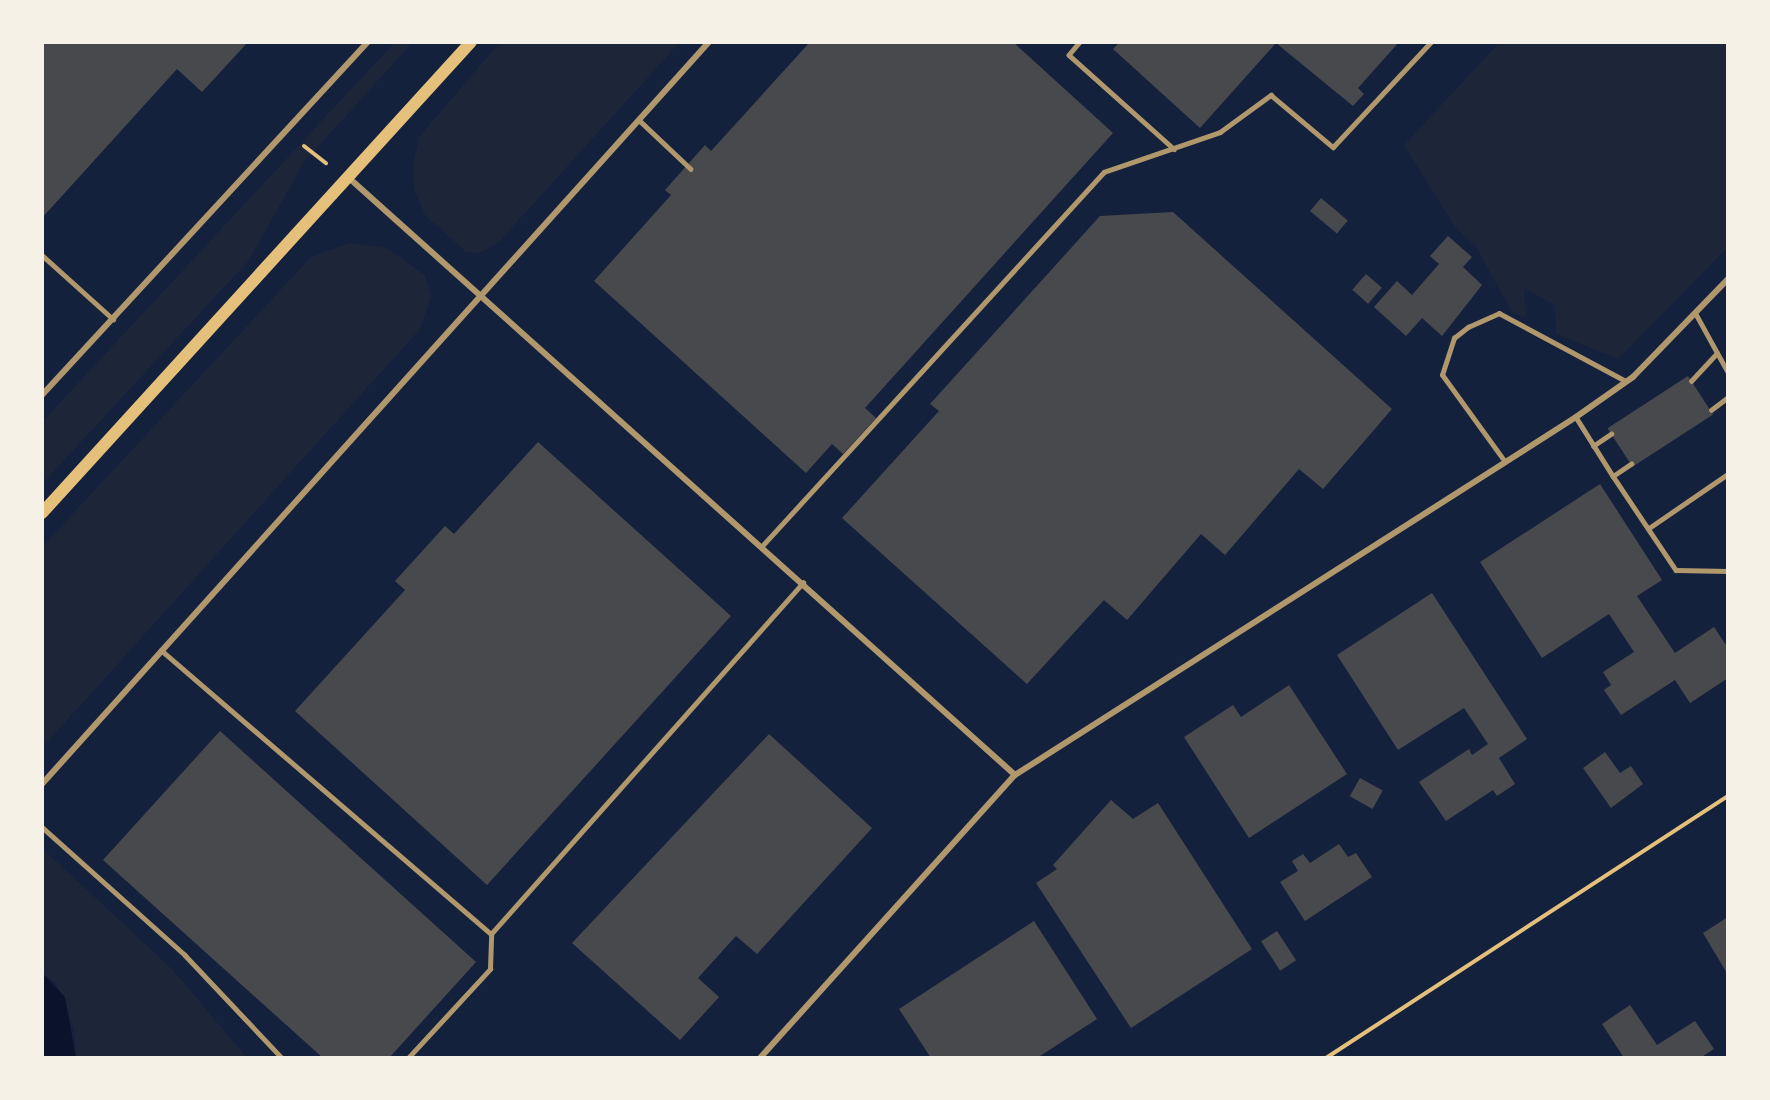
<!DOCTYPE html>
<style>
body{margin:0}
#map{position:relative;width:1770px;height:1100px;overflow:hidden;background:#14213d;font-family:Figtree,sans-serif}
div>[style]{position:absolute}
.green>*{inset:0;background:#1d2539}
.water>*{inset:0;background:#0b132b}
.building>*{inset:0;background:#48494c;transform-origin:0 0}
.path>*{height:4px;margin:-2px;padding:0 2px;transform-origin:2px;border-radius:2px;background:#e5c07b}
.service>*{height:4.5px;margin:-2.25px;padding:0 2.25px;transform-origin:2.25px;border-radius:2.25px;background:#b1986c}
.minor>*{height:6px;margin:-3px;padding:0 3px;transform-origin:3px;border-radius:3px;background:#b1986c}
.secondary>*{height:12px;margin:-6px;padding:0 6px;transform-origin:6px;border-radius:6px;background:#e5c07b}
span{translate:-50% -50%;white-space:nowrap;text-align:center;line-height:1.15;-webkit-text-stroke:5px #f6f1e7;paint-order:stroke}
.frame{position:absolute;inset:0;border:44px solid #f6f1e7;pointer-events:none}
</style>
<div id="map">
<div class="green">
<i style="clip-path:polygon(395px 42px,413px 42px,304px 162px,249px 260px,42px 484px,42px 422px)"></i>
<i style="clip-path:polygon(500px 42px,680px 42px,499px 242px,480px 253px,466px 252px,425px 215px,414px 189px,413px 164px,420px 136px)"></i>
<i style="clip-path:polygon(1500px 42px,1728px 42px,1728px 247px,1618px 359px,1556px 334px,1555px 305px,1524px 288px,1526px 318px,1512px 312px,1476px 247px,1455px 227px,1404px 145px)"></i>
<i style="clip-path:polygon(349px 243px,387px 248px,425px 275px,431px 297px,420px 329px,42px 748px,42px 547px,311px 257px)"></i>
<i style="clip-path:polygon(42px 848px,173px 970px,247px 1058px,76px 1058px,74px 1029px,56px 983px,42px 973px)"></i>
</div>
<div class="water">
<i style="clip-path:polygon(42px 973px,65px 997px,76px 1058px,42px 1058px)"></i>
</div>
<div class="building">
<i style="clip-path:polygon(42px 42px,248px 42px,202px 92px,177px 69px,42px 218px)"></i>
<i style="clip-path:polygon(810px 42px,1013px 42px,1113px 133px,865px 408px,876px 418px,843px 454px,832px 444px,806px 473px,594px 281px,671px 195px,665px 190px,705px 145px,711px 151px)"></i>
<i style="clip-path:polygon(1120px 42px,1399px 42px,1358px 88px,1364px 94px,1353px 106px,1276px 43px,1200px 128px,1113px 49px)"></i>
<i style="left:1321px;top:198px;width:35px;height:17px;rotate:40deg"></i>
<i style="clip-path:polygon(1173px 212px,1392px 409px,1323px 489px,1299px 469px,1225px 555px,1201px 534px,1127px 620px,1104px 600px,1027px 684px,842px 518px,939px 411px,930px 404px,1100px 216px)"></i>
<i style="clip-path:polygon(1448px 236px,1472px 257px,1463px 267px,1482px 285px,1442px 336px,1422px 318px,1406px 336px,1374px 307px,1397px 281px,1412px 295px,1439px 264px,1430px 256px)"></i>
<i style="left:1366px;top:274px;width:21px;height:21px;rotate:41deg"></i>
<i style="left:1688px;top:376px;width:46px;height:96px;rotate:57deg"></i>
<i style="clip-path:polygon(538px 442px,731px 616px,487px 885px,295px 711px,405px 590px,395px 581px,445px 526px,454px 534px)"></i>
<i style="clip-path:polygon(1600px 484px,1662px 580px,1637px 596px,1675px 653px,1714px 627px,1728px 648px,1728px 678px,1690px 703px,1675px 680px,1621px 715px,1604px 690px,1611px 685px,1603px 672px,1634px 652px,1609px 614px,1542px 658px,1480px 562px)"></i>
<i style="clip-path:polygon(1432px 593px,1527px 739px,1499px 758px,1515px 784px,1497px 796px,1493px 790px,1446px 821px,1419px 782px,1469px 749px,1472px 755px,1488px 744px,1464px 708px,1398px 750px,1337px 655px)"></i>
<i style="clip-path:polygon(1289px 685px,1347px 774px,1249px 838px,1184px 737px,1233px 705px,1241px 717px)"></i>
<i style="clip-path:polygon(220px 731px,476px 962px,389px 1058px,323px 1058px,103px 860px)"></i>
<i style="clip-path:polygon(769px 734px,872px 828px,757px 954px,736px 936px,698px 978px,719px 997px,680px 1040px,572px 943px)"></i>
<i style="clip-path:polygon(1605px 752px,1620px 773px,1631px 766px,1643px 784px,1611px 808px,1583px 768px)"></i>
<i style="left:1360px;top:778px;width:26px;height:21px;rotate:29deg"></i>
<i style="clip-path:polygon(1111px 800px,1133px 819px,1158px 803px,1252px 949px,1131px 1028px,1036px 883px,1057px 869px,1053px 865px)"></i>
<i style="clip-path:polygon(1339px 844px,1348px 857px,1356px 853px,1372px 877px,1305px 921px,1280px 882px,1298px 871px,1292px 861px,1303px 854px,1310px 863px)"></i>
<i style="clip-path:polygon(1728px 917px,1728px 975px,1703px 933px)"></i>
<i style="clip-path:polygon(1034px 921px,1097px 1019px,1037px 1058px,931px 1058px,899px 1009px)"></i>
<i style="left:1277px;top:931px;width:35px;height:19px;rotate:57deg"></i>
<i style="clip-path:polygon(1630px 1005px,1657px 1045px,1695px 1021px,1714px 1049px,1700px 1058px,1624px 1058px,1602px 1024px)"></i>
</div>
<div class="path">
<i style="left:304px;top:146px;width:28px;rotate:38deg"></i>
<i style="left:1326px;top:1058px;width:480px;rotate:-33.1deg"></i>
</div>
<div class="service">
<i style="left:1080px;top:42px;width:17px;rotate:130deg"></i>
<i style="left:1069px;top:55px;width:141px;rotate:41.8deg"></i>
<i style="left:639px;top:120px;width:71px;rotate:43.3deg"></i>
<i style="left:42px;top:255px;width:96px;rotate:42deg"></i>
<i style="left:1696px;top:314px;width:66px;rotate:61.1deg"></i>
<i style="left:1691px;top:381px;width:38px;rotate:-47deg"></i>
<i style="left:1711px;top:410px;width:21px;rotate:-37deg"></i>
<i style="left:1576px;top:417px;width:70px;rotate:57.9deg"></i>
<i style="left:1613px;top:476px;width:22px;rotate:-34deg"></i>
<i style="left:1593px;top:446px;width:22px;rotate:-34deg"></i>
<i style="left:1505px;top:462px;width:107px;rotate:-125.9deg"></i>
<i style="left:1442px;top:375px;width:39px;rotate:-72deg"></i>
<i style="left:1454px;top:338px;width:18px;rotate:-38deg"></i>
<i style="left:1468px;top:327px;width:34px;rotate:-24deg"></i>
<i style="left:1499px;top:313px;width:144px;rotate:28.2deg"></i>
<i style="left:1613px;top:476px;width:113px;rotate:56.2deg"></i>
<i style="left:1676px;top:570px;width:52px;rotate:1.1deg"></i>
<i style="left:1649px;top:528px;width:96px;rotate:-34.4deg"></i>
<i style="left:763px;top:545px;width:505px;rotate:-47.57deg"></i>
<i style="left:1104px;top:172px;width:123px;rotate:-19deg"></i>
<i style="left:1220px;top:132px;width:63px;rotate:-36deg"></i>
<i style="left:1271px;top:95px;width:81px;rotate:40deg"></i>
<i style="left:1333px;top:147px;width:144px;rotate:-47deg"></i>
<i style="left:161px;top:650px;width:435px;rotate:40.7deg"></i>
<i style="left:491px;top:934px;width:470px;rotate:-48.4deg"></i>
<i style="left:42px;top:827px;width:192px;rotate:41.8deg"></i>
<i style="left:185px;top:955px;width:141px;rotate:46.7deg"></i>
<i style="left:408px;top:1058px;width:121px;rotate:-47.3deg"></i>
<i style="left:490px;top:969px;width:35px;rotate:-88deg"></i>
</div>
<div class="minor">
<i style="left:349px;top:178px;width:894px;rotate:41.87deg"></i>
<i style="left:1015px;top:775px;width:665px;rotate:-32.54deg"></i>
<i style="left:1576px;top:417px;width:70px;rotate:-35.1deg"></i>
<i style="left:1633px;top:377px;width:136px;rotate:-45.9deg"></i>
<i style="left:42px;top:395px;width:481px;rotate:-47.3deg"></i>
<i style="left:42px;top:784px;width:998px;rotate:-48.05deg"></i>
<i style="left:760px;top:1058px;width:381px;rotate:-48deg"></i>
</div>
<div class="secondary">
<i style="left:42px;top:513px;width:637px;rotate:-47.67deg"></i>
</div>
<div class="frame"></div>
</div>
